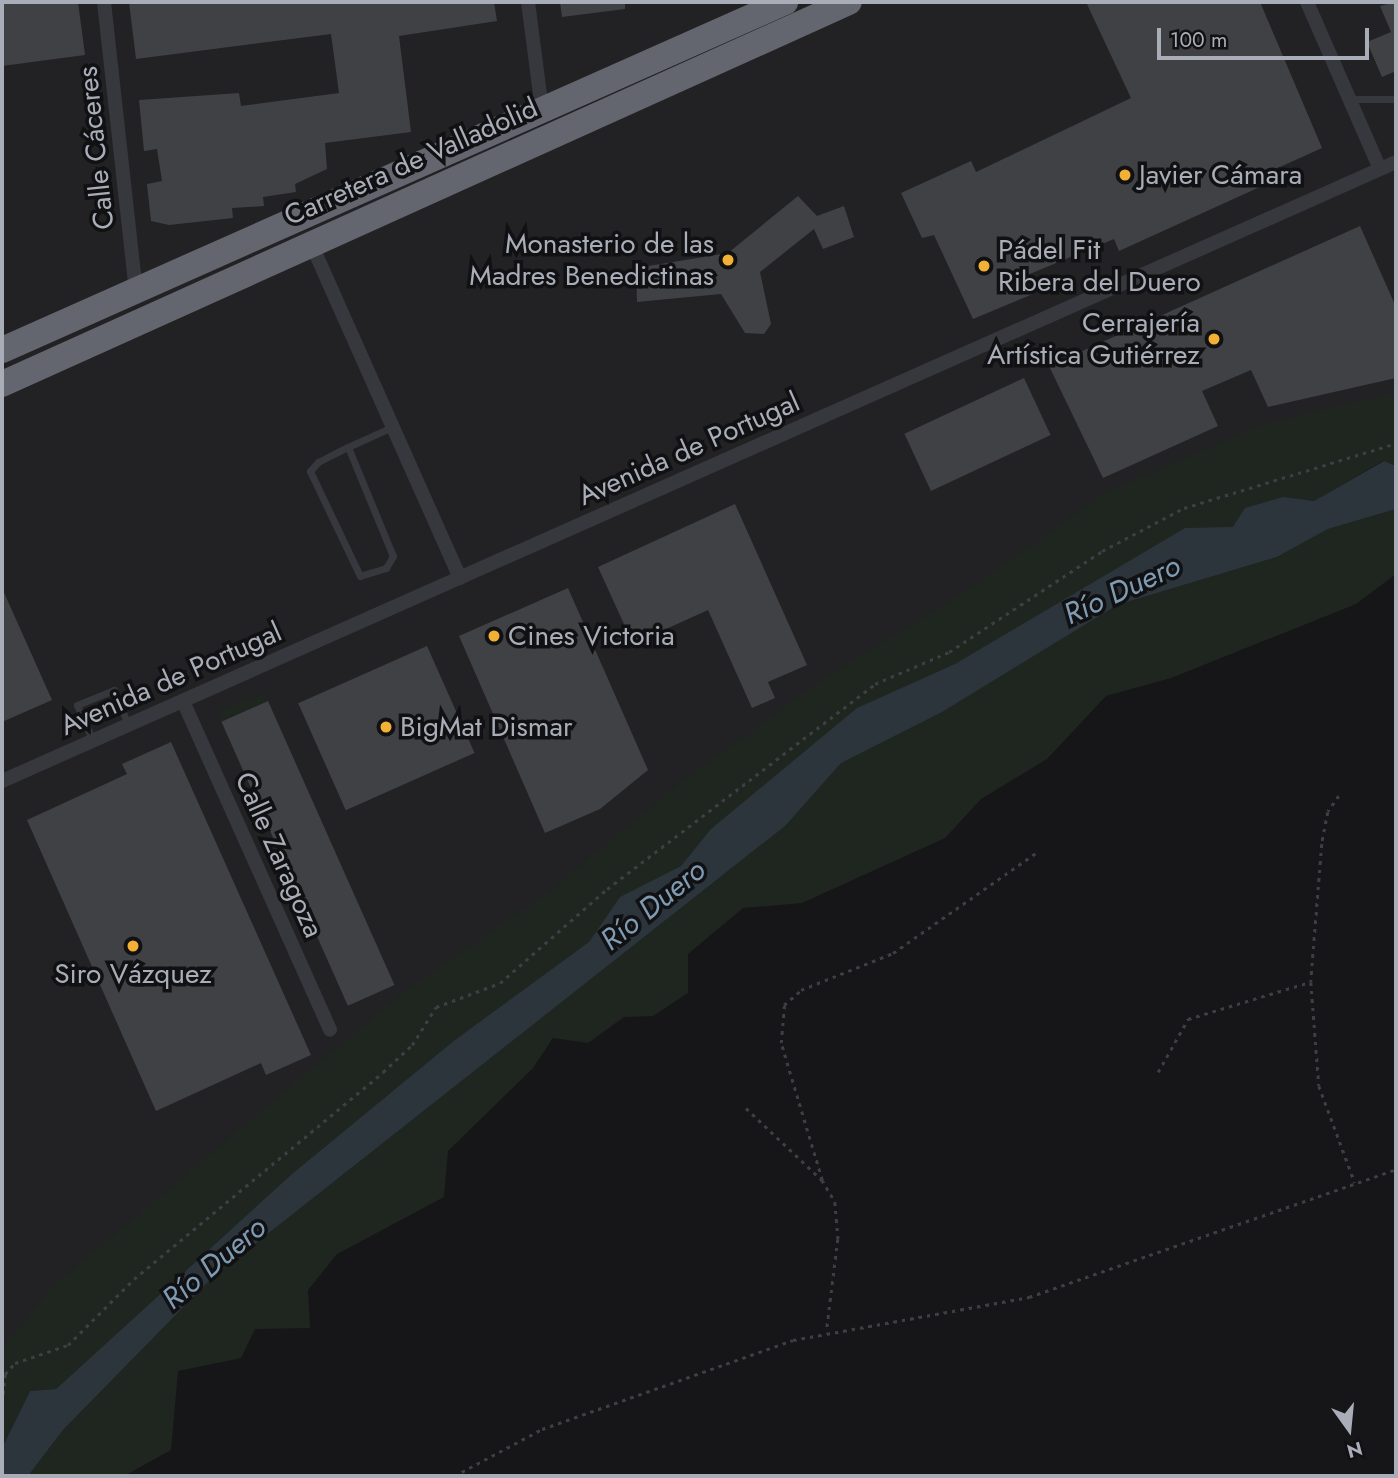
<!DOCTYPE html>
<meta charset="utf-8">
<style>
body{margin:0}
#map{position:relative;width:1398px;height:1478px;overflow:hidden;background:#161618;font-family:Jost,sans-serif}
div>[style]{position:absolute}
.built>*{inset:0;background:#222225}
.green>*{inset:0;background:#1e261f;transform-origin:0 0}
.water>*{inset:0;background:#2c353c}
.building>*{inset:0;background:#404145;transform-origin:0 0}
.path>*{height:2.5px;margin-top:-1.25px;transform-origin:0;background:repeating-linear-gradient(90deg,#3d3f44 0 3.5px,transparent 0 8.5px)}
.lane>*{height:7px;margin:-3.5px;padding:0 3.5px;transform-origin:3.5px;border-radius:3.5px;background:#37383d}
.street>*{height:14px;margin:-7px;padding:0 7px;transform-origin:7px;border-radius:7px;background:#37383d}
.highway>*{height:26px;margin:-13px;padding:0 13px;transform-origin:13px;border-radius:13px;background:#63666e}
.dots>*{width:19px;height:19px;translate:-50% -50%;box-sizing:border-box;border:4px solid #111113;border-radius:50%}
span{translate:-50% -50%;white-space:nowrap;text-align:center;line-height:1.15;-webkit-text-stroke:7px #111113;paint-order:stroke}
.street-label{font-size:28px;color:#a8adb8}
.poi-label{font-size:28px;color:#a8adb8}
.left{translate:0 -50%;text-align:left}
.right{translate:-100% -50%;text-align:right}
.water-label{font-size:30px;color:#7f9bb3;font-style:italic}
.frame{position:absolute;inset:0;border:4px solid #a8adb8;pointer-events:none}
.north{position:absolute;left:1314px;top:1394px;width:70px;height:70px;-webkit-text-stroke:5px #111113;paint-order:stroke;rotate:165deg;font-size:19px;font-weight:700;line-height:28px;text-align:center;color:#a8adb8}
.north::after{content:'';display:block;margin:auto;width:24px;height:32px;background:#a8adb8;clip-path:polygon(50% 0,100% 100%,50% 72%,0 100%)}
.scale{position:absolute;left:1157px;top:28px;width:212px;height:32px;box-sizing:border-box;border:4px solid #a8adb8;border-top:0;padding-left:9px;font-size:21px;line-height:24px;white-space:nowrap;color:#a8adb8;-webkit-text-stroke:5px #111113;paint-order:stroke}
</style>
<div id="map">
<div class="built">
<i style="clip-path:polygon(2px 2px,1396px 2px,1396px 419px,2px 1353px)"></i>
</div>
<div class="green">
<i style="clip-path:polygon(1396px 392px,1396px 466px,1383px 461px,1314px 501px,1283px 498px,1233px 527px,1185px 528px,955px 664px,857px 708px,711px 829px,681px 866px,620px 897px,589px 942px,455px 1040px,293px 1173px,56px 1389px,30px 1391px,2px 1448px,2px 1348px,54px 1285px,405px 991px,547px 893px,681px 782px,823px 679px,969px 589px,1103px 494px,1261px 425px)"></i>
<i style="clip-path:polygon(1396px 509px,1396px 574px,1356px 604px,1171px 678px,1106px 696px,1047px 759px,981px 799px,945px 838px,802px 903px,743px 908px,688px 954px,688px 993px,653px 1016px,624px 1017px,588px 1043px,553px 1038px,533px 1068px,448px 1151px,444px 1197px,337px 1254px,308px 1290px,310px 1328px,255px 1329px,241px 1358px,178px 1371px,171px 1450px,124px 1476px,28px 1476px,63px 1430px,213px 1277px,785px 826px,841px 763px,942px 712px,1117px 605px,1277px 557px,1328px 529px)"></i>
<i style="left:265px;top:693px;width:9px;height:51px;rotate:69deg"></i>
</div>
<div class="water">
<i style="clip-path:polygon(1384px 461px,1396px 466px,1396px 509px,1328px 529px,1277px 557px,1117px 605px,942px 712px,841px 763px,785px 826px,213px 1277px,63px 1430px,28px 1476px,2px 1476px,2px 1448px,30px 1391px,56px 1389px,293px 1173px,455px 1040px,589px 942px,620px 897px,681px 866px,711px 829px,857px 708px,955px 664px,1185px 528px,1233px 527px,1245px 508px,1283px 497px,1314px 501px)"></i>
</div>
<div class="building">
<i style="clip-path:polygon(2px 2px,78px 2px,85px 55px,2px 66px)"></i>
<i style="clip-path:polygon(129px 2px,494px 2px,497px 21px,399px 36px,411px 132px,325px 143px,327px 169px,295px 184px,296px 192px,263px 197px,264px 206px,232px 208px,233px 218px,169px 225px,151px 221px,147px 184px,162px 181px,157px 149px,144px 151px,139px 100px,239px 93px,241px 106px,339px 93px,331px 34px,136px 59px)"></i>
<i style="clip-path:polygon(560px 2px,625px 2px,625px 9px,562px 17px)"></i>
<i style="clip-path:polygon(1086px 2px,1260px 2px,1322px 148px,1258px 177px,1262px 186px,1119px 251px,1114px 239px,1025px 276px,1033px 294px,973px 319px,934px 235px,922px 238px,901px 193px,971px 161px,976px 172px,1131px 98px)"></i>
<i style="clip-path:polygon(1396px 2px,1396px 71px,1382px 77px,1367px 42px,1391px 32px,1380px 6px)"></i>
<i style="clip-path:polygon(798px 196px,817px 216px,844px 206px,854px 237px,823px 249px,814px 229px,760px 272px,771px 324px,764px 334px,745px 333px,721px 294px,637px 302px,636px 268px,728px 253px)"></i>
<i style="clip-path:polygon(1360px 226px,1396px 307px,1396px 378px,1268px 407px,1251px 370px,1202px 391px,1218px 426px,1103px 478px,1049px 366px)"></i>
<i style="left:1024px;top:378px;width:63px;height:132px;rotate:65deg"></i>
<i style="clip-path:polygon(735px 504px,807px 665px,768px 682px,775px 698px,752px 708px,708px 610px,633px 644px,598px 567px)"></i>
<i style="clip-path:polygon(2px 588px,52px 700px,2px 722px)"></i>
<i style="clip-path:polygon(568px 588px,648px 770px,600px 809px,545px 833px,459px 636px)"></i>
<i style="left:427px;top:646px;width:117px;height:141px;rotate:66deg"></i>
<i style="left:268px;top:701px;width:311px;height:51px;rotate:66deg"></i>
<i style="clip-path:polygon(171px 742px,311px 1055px,266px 1075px,261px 1063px,156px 1111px,27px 820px,127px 774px,122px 764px)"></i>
</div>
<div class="path">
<i style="left:1339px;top:796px;width:19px;rotate:125deg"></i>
<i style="left:1328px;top:812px;width:33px;rotate:101deg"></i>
<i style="left:1322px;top:844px;width:138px;rotate:94.6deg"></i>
<i style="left:1311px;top:982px;width:104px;rotate:85.6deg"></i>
<i style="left:1319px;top:1086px;width:103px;rotate:69.6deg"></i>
<i style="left:1158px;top:1072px;width:61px;rotate:-60.5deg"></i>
<i style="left:1188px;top:1019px;width:127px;rotate:-16.9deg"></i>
<i style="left:746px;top:1108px;width:105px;rotate:43.5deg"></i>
<i style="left:822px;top:1180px;width:26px;rotate:59deg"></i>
<i style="left:835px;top:1202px;width:37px;rotate:85deg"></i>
<i style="left:838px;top:1239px;width:91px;rotate:97deg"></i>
<i style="left:822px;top:1180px;width:143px;rotate:-106.7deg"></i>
<i style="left:781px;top:1043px;width:38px;rotate:-85deg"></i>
<i style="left:784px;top:1005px;width:23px;rotate:-41deg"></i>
<i style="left:801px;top:990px;width:99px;rotate:-21.9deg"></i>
<i style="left:893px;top:953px;width:176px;rotate:-35deg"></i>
<i style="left:2px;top:1403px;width:29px;rotate:-84deg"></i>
<i style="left:5px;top:1374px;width:15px;rotate:-48deg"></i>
<i style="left:15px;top:1363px;width:56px;rotate:-18.8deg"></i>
<i style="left:68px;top:1345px;width:93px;rotate:-45deg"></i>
<i style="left:134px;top:1279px;width:324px;rotate:-39.7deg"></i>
<i style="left:383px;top:1072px;width:40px;rotate:-43deg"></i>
<i style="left:412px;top:1045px;width:45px;rotate:-57.7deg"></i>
<i style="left:436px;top:1007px;width:68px;rotate:-20.6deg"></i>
<i style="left:500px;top:983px;width:142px;rotate:-41.3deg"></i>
<i style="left:607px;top:889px;width:337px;rotate:-37.4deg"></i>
<i style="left:875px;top:684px;width:81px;rotate:-23.4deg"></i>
<i style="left:949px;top:652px;width:183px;rotate:-33.4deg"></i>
<i style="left:1102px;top:551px;width:93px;rotate:-27.7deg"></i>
<i style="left:1184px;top:508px;width:222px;rotate:-17deg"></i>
<i style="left:454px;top:1476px;width:100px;rotate:-28.1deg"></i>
<i style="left:542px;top:1429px;width:266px;rotate:-19.5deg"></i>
<i style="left:793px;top:1340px;width:240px;rotate:-10.3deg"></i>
<i style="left:1029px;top:1297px;width:389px;rotate:-19.2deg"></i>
</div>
<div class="lane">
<i style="left:1349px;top:99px;width:47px"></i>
<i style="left:348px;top:447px;width:118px;rotate:67.6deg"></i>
<i style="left:393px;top:556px;width:14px;rotate:120deg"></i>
<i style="left:386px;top:568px;width:27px;rotate:163deg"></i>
<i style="left:360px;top:576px;width:116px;rotate:-115.5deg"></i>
<i style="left:310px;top:471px;width:12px;rotate:-48deg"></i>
<i style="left:318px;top:462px;width:34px;rotate:-27deg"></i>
<i style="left:348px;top:447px;width:48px;rotate:-24.4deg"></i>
<i style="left:93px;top:741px;width:39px;rotate:-114deg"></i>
<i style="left:77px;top:705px;width:40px;rotate:-22deg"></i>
<i style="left:114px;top:690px;width:37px;rotate:68deg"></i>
</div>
<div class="street">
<i style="left:104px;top:2px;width:290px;rotate:83.7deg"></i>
<i style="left:528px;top:2px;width:109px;rotate:82.6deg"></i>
<i style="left:1307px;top:2px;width:182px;rotate:66.4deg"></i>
<i style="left:310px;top:241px;width:369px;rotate:66deg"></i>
<i style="left:183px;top:701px;width:360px;rotate:65.9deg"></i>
<i style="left:2px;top:781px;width:1525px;rotate:-23.94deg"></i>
</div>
<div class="highway">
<i style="left:2px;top:350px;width:857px;rotate:-23.96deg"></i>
<i style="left:2px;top:384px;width:929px;rotate:-24.28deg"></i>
</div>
<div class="dots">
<i style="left:1125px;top:175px;background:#f2b134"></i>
<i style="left:728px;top:260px;background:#f2b134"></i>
<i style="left:984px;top:266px;background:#f2b134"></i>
<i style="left:1214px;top:339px;background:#f2b134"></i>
<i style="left:494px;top:636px;background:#f2b134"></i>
<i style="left:386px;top:727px;background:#f2b134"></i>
<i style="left:133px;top:946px;background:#f2b134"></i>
</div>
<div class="street-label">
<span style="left:96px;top:148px;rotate:-96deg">Calle Cáceres</span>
<span style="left:411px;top:162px;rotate:-24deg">Carretera de Valladolid</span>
<span style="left:689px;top:449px;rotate:-24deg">Avenida de Portugal</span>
<span style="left:171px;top:679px;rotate:-24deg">Avenida de Portugal</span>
<span style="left:279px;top:855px;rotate:66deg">Calle Zaragoza</span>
</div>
<div class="poi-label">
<span class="left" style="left:1139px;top:175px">Javier Cámara</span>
<span class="right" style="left:714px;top:260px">Monasterio de las<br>Madres Benedictinas</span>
<span class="left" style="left:998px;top:266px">Pádel Fit<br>Ribera del Duero</span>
<span class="right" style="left:1200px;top:339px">Cerrajería<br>Artística Gutiérrez</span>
<span class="left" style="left:508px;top:636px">Cines Victoria</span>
<span class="left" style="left:400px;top:727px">BigMat Dismar</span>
<span style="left:133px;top:974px">Siro Vázquez</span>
</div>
<div class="water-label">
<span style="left:1122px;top:590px;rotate:-25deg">Río Duero</span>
<span style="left:653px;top:905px;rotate:-39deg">Río Duero</span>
<span style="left:214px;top:1263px;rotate:-40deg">Río Duero</span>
</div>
<div class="frame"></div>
<div class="north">N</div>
<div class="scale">100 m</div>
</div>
